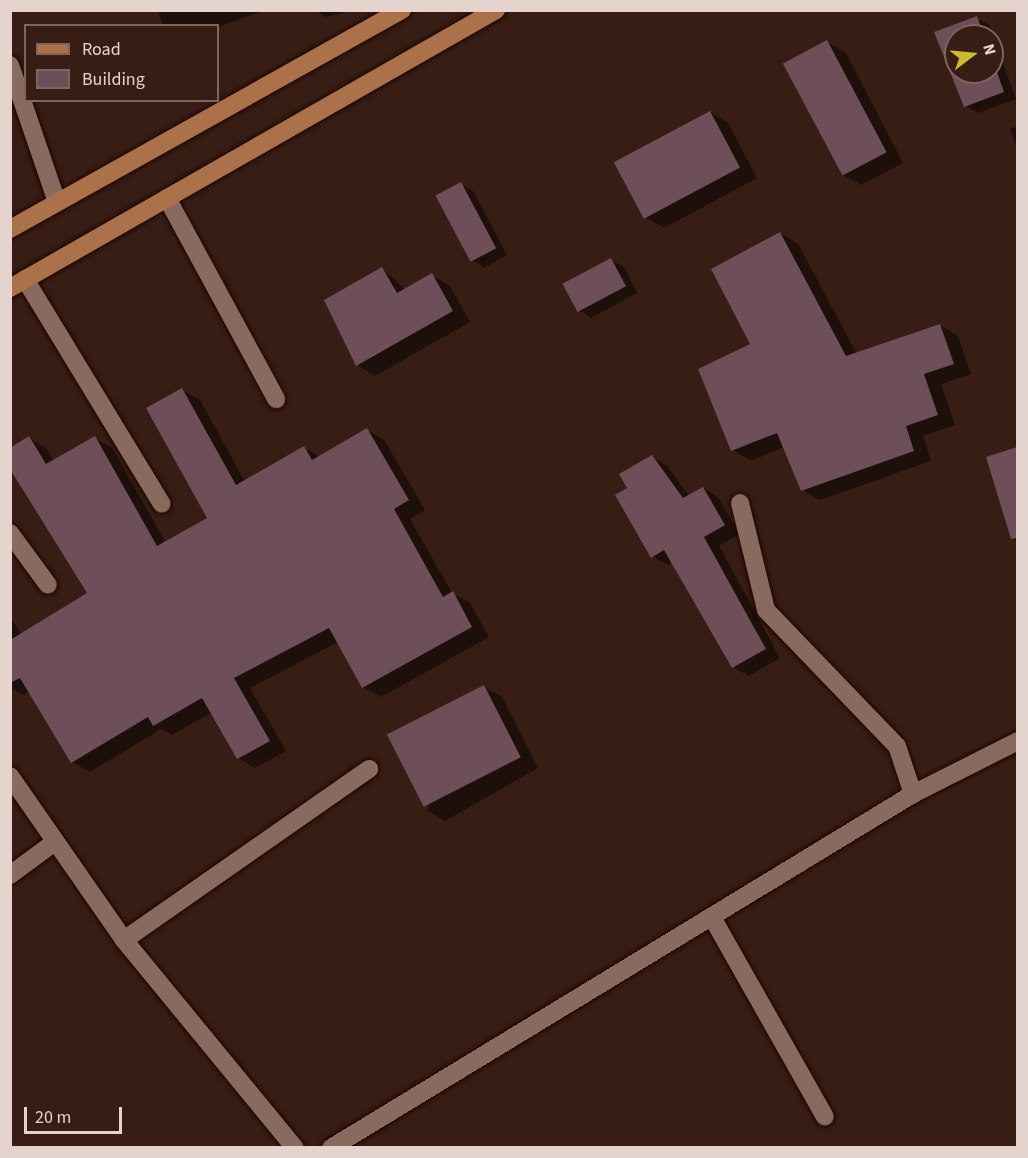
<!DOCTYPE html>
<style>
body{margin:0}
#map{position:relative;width:1028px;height:1158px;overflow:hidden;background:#371d14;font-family:"Source Sans 3",sans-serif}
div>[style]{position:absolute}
.shadow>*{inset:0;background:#0007}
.building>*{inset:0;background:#6d4e59;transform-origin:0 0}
.roads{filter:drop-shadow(0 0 2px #1d0601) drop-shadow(0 0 2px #1d0601)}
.lane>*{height:18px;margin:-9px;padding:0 9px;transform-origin:9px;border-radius:9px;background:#896a5e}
.street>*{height:18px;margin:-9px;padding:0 9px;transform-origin:9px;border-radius:9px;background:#896a5e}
.primary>*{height:18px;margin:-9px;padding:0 9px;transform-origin:9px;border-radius:9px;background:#ab714b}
span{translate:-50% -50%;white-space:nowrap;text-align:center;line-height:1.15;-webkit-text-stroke:4.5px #371d14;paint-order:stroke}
.frame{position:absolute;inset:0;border:12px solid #e5d3cd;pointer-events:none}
.legend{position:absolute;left:24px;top:24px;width:195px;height:78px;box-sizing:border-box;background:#371d14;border:2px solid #7d665e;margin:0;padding:8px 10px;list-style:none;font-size:18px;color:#e5d3cd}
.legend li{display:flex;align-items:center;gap:12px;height:30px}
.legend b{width:30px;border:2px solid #7d665e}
.north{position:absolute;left:944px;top:24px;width:60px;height:60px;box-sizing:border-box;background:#371d14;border:2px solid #7d665e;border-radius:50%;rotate:74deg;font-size:16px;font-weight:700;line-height:24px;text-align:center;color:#e5d3cd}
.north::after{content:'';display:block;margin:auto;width:21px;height:27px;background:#ccb938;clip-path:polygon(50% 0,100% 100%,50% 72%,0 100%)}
.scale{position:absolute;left:24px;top:1107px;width:98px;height:27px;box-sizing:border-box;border:3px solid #e5d3cd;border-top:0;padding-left:8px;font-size:18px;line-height:21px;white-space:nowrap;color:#e5d3cd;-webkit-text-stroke:4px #371d14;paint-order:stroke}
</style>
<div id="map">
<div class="shadow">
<i style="clip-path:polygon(158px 10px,265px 10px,218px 27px,163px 26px)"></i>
<i style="clip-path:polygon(315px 10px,357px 10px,326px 17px)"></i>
<i style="clip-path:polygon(evenodd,976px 18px,989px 25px,1016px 99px,978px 113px,966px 106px,936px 33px,976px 18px,956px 36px,992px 36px,992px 72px,956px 72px,956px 36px)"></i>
<i style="clip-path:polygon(827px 42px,846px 53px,903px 163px,861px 185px,843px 175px)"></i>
<i style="clip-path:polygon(710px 112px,728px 123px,757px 178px,664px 228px,646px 217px,616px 162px)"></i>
<i style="clip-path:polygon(1018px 126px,1018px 150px,1010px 129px)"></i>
<i style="clip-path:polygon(461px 184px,473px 191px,507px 255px,484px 268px,472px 260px)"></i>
<i style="clip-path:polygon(780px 233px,798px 244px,857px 354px,940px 325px,958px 336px,971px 374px,941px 384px,955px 425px,923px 436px,931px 461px,820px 500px,802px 490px,784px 447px,751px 461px,733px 450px,700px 370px,752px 345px)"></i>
<i style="clip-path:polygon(611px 260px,624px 267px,637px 293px,591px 318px,579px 310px)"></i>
<i style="clip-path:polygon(382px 269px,406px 290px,432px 275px,450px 286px,470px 322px,375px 376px,357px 365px)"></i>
<i style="clip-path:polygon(182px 390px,200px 400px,245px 482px,304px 447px,320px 457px,367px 430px,384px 440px,425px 510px,410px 519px,452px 593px,470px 603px,489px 637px,381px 697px,363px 687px,338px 642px,250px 688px,286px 751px,255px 768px,238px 758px,212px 712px,172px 735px,161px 729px,90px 772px,72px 762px,30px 691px,24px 695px,10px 688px,10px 617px,22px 635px,89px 594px,29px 438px,46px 448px,54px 461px,95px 438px,112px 448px,166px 543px,209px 519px)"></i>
<i style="clip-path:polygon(1018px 449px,1018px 548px,988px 458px)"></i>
<i style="clip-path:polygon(652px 457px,667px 466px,689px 496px,703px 488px,718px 497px,739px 534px,719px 546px,780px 658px,749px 676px,733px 667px,673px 562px,668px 565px,652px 556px,629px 488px)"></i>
<i style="clip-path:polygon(484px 687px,502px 697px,538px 768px,445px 821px,427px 810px)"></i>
</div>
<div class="building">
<i style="clip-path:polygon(977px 16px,984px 36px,956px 36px,956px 72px,992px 72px,992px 58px,1004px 92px,964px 107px,934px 32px)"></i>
<i style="left:827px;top:40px;width:127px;height:50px;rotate:62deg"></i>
<i style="left:710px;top:111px;width:64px;height:109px;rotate:62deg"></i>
<i style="left:461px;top:182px;width:75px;height:29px;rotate:62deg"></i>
<i style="clip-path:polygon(780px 232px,846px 356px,940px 324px,954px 364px,924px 374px,938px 415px,906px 426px,914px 451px,801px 491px,777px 433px,731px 451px,698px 369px,750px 344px,711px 269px)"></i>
<i style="left:611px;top:258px;width:32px;height:55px;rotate:62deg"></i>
<i style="clip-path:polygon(382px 267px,397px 293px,432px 273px,453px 311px,356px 366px,324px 300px)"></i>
<i style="clip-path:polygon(182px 388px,236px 485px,304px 446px,312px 460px,367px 428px,409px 500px,394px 509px,443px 597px,453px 591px,472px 627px,362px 688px,329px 628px,234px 678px,270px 741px,237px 759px,202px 698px,153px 726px,148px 717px,71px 763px,20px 678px,10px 683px,10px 640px,87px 593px,10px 469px,10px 448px,29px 436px,46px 464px,95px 436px,157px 546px,207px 518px,146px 408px)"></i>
<i style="clip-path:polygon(1017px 447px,1017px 538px,1011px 539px,986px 457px)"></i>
<i style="clip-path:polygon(652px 455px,683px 498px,703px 487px,725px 525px,704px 537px,766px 649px,732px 668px,664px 550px,651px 558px,615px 495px,627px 488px,619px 474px)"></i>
<i style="left:484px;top:685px;width:81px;height:109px;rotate:63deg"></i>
</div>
<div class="roads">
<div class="lane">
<i style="left:167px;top:198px;width:229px;rotate:61.5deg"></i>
<i style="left:25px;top:279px;width:263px;rotate:58.7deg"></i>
<i style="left:10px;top:533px;width:64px;rotate:53.8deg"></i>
<i style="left:713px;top:919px;width:227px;rotate:60.5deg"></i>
<i style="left:124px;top:940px;width:299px;rotate:-34.9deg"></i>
</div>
<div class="street">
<i style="left:10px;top:65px;width:145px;rotate:71.1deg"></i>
<i style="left:740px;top:503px;width:110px;rotate:76.3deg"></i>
<i style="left:766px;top:610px;width:189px;rotate:46.1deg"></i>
<i style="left:897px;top:746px;width:51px;rotate:71.6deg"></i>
<i style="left:10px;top:776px;width:200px;rotate:55.2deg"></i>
<i style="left:124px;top:940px;width:269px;rotate:50.6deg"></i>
<i style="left:10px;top:875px;width:56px;rotate:-36.3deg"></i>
<i style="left:331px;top:1148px;width:681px;rotate:-31.31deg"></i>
<i style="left:913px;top:794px;width:118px;rotate:-26.8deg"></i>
</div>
<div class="primary">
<i style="left:10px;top:229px;width:449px;rotate:-29.2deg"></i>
<i style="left:10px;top:288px;width:560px;rotate:-29.77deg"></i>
</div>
</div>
<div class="frame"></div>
<ul class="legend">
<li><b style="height:8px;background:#ab714b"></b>Road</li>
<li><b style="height:16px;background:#6d4e59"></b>Building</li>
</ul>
<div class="north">N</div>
<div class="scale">20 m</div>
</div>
